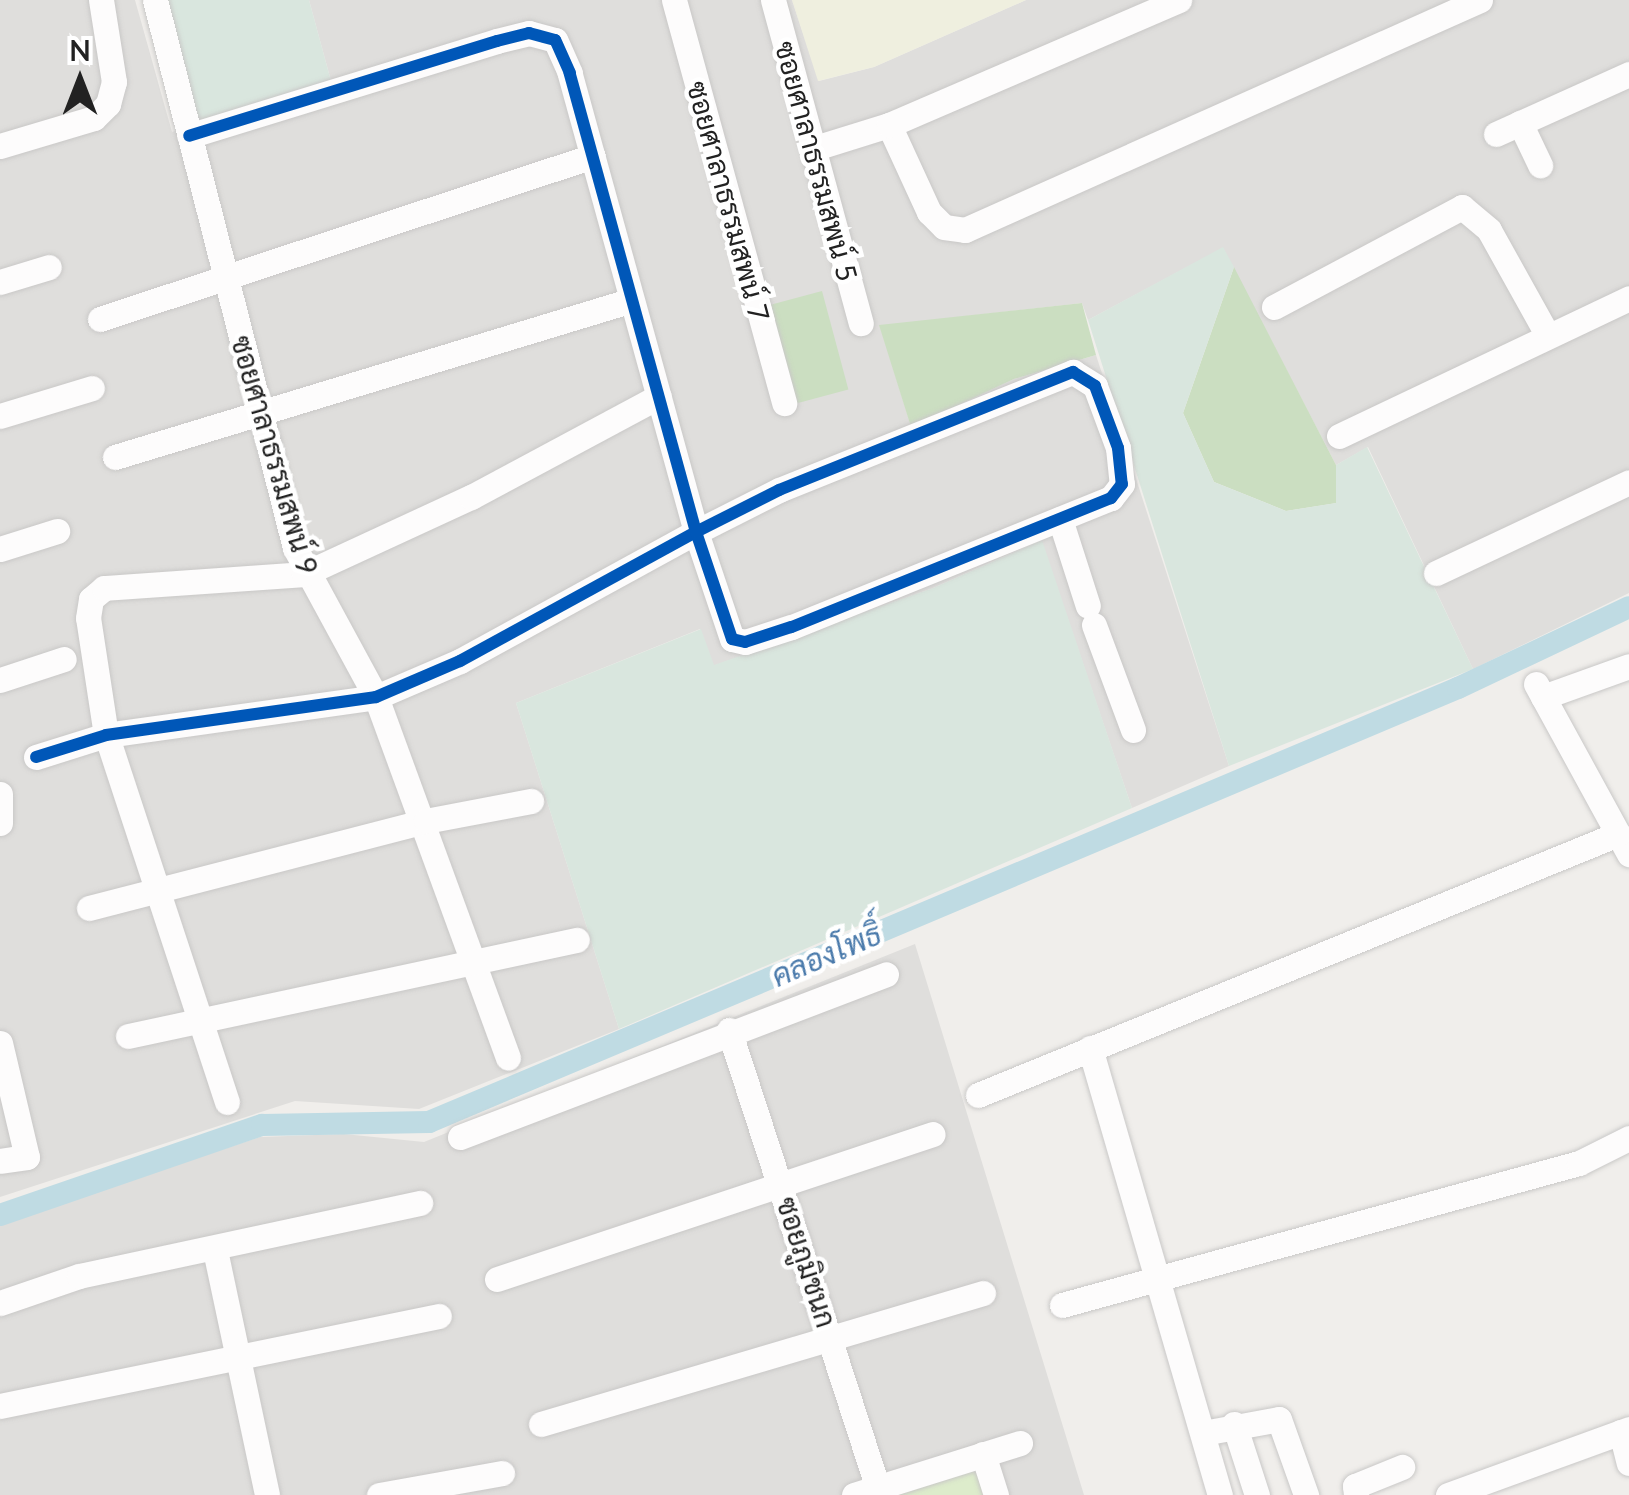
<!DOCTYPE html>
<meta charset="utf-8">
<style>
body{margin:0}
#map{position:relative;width:1629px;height:1495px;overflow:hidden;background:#f0eeeb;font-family:Lato,Sarabun,sans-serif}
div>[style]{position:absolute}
.residential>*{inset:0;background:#dfdedc}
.farmland>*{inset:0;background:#efefdf}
.grass>*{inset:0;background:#ddeccb}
.forest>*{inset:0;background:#cbdec1;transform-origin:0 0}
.wetland>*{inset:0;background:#d9e6de}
.canal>*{height:22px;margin:-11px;padding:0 11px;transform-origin:11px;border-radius:11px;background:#bfdbe3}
.roads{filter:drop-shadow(0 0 2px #c9c8c7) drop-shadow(0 0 2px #c9c8c7)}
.minor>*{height:25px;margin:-12.5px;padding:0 12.5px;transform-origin:12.5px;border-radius:12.5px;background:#fdfcfc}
.cycleway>*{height:12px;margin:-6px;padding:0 6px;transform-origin:6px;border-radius:6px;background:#0057b8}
span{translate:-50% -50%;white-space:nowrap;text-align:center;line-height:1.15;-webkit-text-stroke:9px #fff;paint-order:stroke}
.street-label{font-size:28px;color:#222}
.water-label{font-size:30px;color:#4a7aab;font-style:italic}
.north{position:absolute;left:30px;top:30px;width:100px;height:100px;-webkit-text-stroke:8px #fff;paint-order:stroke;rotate:0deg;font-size:28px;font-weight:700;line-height:40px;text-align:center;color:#222}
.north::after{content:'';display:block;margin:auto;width:35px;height:45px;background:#222;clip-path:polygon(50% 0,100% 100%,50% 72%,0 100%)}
</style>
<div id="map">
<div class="residential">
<i style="clip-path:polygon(0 0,135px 0,172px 132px,331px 81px,309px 0,792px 0,819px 81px,874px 67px,1026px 0,1629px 0,1629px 593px,1473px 669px,1368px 447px,1336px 465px,1223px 248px,1088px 320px,1082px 303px,880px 326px,911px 426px,1014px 379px,1096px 355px,1229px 766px,1132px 808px,1041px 540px,933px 588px,713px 666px,700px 629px,516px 703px,619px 1029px,419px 1109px,295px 1101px,0 1197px)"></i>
<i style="clip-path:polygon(915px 944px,1084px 1495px,0 1495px,0 1224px,260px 1137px,344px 1134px,424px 1142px)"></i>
</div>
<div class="farmland">
<i style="clip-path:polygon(792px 0,1026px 0,874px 67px,818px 81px)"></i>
</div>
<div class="grass">
<i style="clip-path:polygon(976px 1467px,985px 1495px,896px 1495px)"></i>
</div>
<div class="forest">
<i style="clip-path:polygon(1234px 267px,1336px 465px,1337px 503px,1286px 511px,1214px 482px,1183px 413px)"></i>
<i style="left:822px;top:291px;width:102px;height:57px;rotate:75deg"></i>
<i style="clip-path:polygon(1082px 303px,1096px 355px,1014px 379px,911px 427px,879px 325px)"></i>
</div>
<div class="wetland">
<i style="clip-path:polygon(167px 0,309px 0,331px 81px,197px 124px)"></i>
<i style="clip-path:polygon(1223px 247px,1234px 267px,1183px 413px,1214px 482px,1286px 511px,1336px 503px,1336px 465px,1367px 447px,1473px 669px,1229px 766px,1088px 320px)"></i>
<i style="clip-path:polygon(1042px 540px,1132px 808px,619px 1029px,516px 703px,701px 629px,714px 665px,933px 588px)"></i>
</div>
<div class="canal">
<i style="left:0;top:1215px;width:277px;rotate:-19deg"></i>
<i style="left:262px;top:1125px;width:167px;rotate:-1deg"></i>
<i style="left:429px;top:1122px;width:1117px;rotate:-22.87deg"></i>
<i style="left:1458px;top:688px;width:189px;rotate:-25.3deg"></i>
</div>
<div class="roads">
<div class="minor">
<i style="left:155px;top:0;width:566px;rotate:75.67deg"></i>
<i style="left:295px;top:548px;width:170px;rotate:61.5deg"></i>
<i style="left:376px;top:697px;width:384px;rotate:69.9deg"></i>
<i style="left:674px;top:0;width:418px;rotate:74.7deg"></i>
<i style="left:773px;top:0;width:335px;rotate:74.8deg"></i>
<i style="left:1520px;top:123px;width:47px;rotate:64.5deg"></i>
<i style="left:889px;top:125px;width:96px;rotate:65.3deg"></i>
<i style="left:929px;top:212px;width:21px;rotate:45deg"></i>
<i style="left:944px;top:227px;width:21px;rotate:8deg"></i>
<i style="left:965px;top:230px;width:564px;rotate:-24.07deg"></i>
<i style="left:1496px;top:134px;width:146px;rotate:-24.3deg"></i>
<i style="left:0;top:146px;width:98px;rotate:-16.6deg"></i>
<i style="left:94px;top:118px;width:20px;rotate:-45deg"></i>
<i style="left:108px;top:104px;width:23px;rotate:-75deg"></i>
<i style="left:114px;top:82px;width:83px;rotate:-99deg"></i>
<i style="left:815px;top:148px;width:77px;rotate:-17.3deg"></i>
<i style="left:889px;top:125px;width:316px;rotate:-23.3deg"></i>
<i style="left:0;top:282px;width:51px;rotate:-17deg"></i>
<i style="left:1274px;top:307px;width:213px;rotate:-28deg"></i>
<i style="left:1462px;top:207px;width:35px;rotate:40deg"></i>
<i style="left:1489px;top:230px;width:121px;rotate:60.9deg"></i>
<i style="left:100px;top:319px;width:519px;rotate:-18.3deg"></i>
<i style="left:0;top:416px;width:96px;rotate:-16.9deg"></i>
<i style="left:1339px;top:436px;width:321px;rotate:-25.4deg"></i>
<i style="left:115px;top:457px;width:540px;rotate:-16.89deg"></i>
<i style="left:1060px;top:519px;width:91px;rotate:72.2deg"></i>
<i style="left:0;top:549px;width:60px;rotate:-17.5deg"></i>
<i style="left:1436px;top:573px;width:213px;rotate:-25.2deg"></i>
<i style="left:1094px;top:625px;width:112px;rotate:69.6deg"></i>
<i style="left:0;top:680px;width:67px;rotate:-18.2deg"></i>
<i style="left:1536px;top:684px;width:194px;rotate:61.3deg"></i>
<i style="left:1543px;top:697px;width:91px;rotate:-19.8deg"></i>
<i style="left:36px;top:757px;width:73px;rotate:-17.4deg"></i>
<i style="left:106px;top:735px;width:273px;rotate:-8deg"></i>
<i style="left:376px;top:697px;width:91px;rotate:-23.2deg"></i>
<i style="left:460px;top:661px;width:269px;rotate:-28.7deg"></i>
<i style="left:696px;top:532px;width:93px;rotate:-26.8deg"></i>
<i style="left:779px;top:490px;width:317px;rotate:-21.9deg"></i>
<i style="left:1073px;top:372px;width:26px;rotate:32deg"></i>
<i style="left:1095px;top:386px;width:66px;rotate:69.6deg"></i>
<i style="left:1118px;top:448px;width:36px;rotate:84deg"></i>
<i style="left:1122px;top:484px;width:18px;rotate:128deg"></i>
<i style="left:1111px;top:498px;width:345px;rotate:158deg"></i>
<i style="left:791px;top:627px;width:48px;rotate:161.9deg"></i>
<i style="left:745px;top:642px;width:13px;rotate:-167deg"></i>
<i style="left:732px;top:639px;width:113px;rotate:-108.6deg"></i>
<i style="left:696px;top:532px;width:476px;rotate:-105.4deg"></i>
<i style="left:570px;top:73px;width:36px;rotate:-114deg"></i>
<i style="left:555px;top:40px;width:27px;rotate:-165deg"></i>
<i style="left:529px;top:33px;width:33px;rotate:166deg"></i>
<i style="left:497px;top:41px;width:322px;rotate:162.9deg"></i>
<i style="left:0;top:794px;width:29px;rotate:90deg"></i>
<i style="left:89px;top:908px;width:348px;rotate:-14.5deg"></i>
<i style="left:426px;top:821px;width:107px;rotate:-10.8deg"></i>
<i style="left:729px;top:1030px;width:489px;rotate:72deg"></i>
<i style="left:128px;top:1036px;width:459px;rotate:-12.1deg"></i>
<i style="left:0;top:1043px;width:117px;rotate:76.7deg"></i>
<i style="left:27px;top:1157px;width:27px;rotate:172deg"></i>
<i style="left:1090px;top:1048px;width:466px;rotate:73.8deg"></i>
<i style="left:978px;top:1095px;width:691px;rotate:-22.19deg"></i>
<i style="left:227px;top:1102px;width:386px;rotate:-108.2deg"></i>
<i style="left:106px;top:735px;width:118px;rotate:-98.7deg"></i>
<i style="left:88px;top:618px;width:19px;rotate:-81deg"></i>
<i style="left:91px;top:599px;width:17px;rotate:-40deg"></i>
<i style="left:104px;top:588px;width:200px;rotate:-4deg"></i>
<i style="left:304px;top:574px;width:184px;rotate:-24.8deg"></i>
<i style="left:471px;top:497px;width:213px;rotate:-28.2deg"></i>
<i style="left:460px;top:1137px;width:456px;rotate:-20.9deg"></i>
<i style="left:215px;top:1250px;width:250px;rotate:78deg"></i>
<i style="left:497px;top:1279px;width:459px;rotate:-18.4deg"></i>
<i style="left:0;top:1303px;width:83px;rotate:-18.9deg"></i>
<i style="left:79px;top:1276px;width:349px;rotate:-12.1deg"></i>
<i style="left:1062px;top:1305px;width:536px;rotate:-15.36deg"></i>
<i style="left:1579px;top:1163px;width:56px;rotate:-26.6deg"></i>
<i style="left:0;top:1406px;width:448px;rotate:-11.6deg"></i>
<i style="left:541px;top:1424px;width:461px;rotate:-16.5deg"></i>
<i style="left:1234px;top:1424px;width:75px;rotate:72.1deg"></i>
<i style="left:1621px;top:1432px;width:32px;rotate:76deg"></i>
<i style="left:1203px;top:1433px;width:77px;rotate:-10.4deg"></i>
<i style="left:1279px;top:1419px;width:81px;rotate:70.4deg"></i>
<i style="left:983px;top:1454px;width:43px;rotate:72.4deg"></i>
<i style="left:379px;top:1495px;width:125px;rotate:-10.1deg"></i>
<i style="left:854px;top:1495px;width:174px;rotate:-17.4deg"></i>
<i style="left:1356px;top:1495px;width:9px;rotate:-96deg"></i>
<i style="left:1355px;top:1486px;width:51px;rotate:-22deg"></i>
<i style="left:1448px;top:1495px;width:193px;rotate:-20deg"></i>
</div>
</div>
<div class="cycleway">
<i style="left:36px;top:757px;width:73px;rotate:-17.4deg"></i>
<i style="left:106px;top:735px;width:273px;rotate:-8deg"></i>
<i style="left:376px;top:697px;width:91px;rotate:-23.2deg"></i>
<i style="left:460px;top:661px;width:269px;rotate:-28.7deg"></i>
<i style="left:696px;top:532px;width:93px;rotate:-26.8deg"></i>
<i style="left:779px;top:490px;width:317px;rotate:-21.9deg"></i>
<i style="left:1073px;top:372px;width:26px;rotate:32deg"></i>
<i style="left:1095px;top:386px;width:66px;rotate:69.6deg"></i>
<i style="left:1118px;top:448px;width:36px;rotate:84deg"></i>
<i style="left:1122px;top:484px;width:18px;rotate:128deg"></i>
<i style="left:1111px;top:498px;width:345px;rotate:158deg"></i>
<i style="left:791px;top:627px;width:48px;rotate:161.9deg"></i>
<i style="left:745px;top:642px;width:13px;rotate:-167deg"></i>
<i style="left:732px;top:639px;width:113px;rotate:-108.6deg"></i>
<i style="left:696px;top:532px;width:476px;rotate:-105.4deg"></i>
<i style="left:570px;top:73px;width:36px;rotate:-114deg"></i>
<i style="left:555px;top:40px;width:27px;rotate:-165deg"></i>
<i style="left:529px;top:33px;width:33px;rotate:166deg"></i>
<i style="left:497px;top:41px;width:322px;rotate:162.9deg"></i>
</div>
<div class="street-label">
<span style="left:817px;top:161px;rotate:75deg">ซอยศาลาธรรมสพน์ 5</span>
<span style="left:729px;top:201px;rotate:75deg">ซอยศาลาธรรมสพน์ 7</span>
<span style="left:275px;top:455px;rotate:74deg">ซอยศาลาธรรมสพน์ 9</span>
<span style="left:807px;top:1262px;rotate:72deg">ซอยภูมิชนก</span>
</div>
<div class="water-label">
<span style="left:826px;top:954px;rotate:-23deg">คลองโพธิ์</span>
</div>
<div class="north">N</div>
</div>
